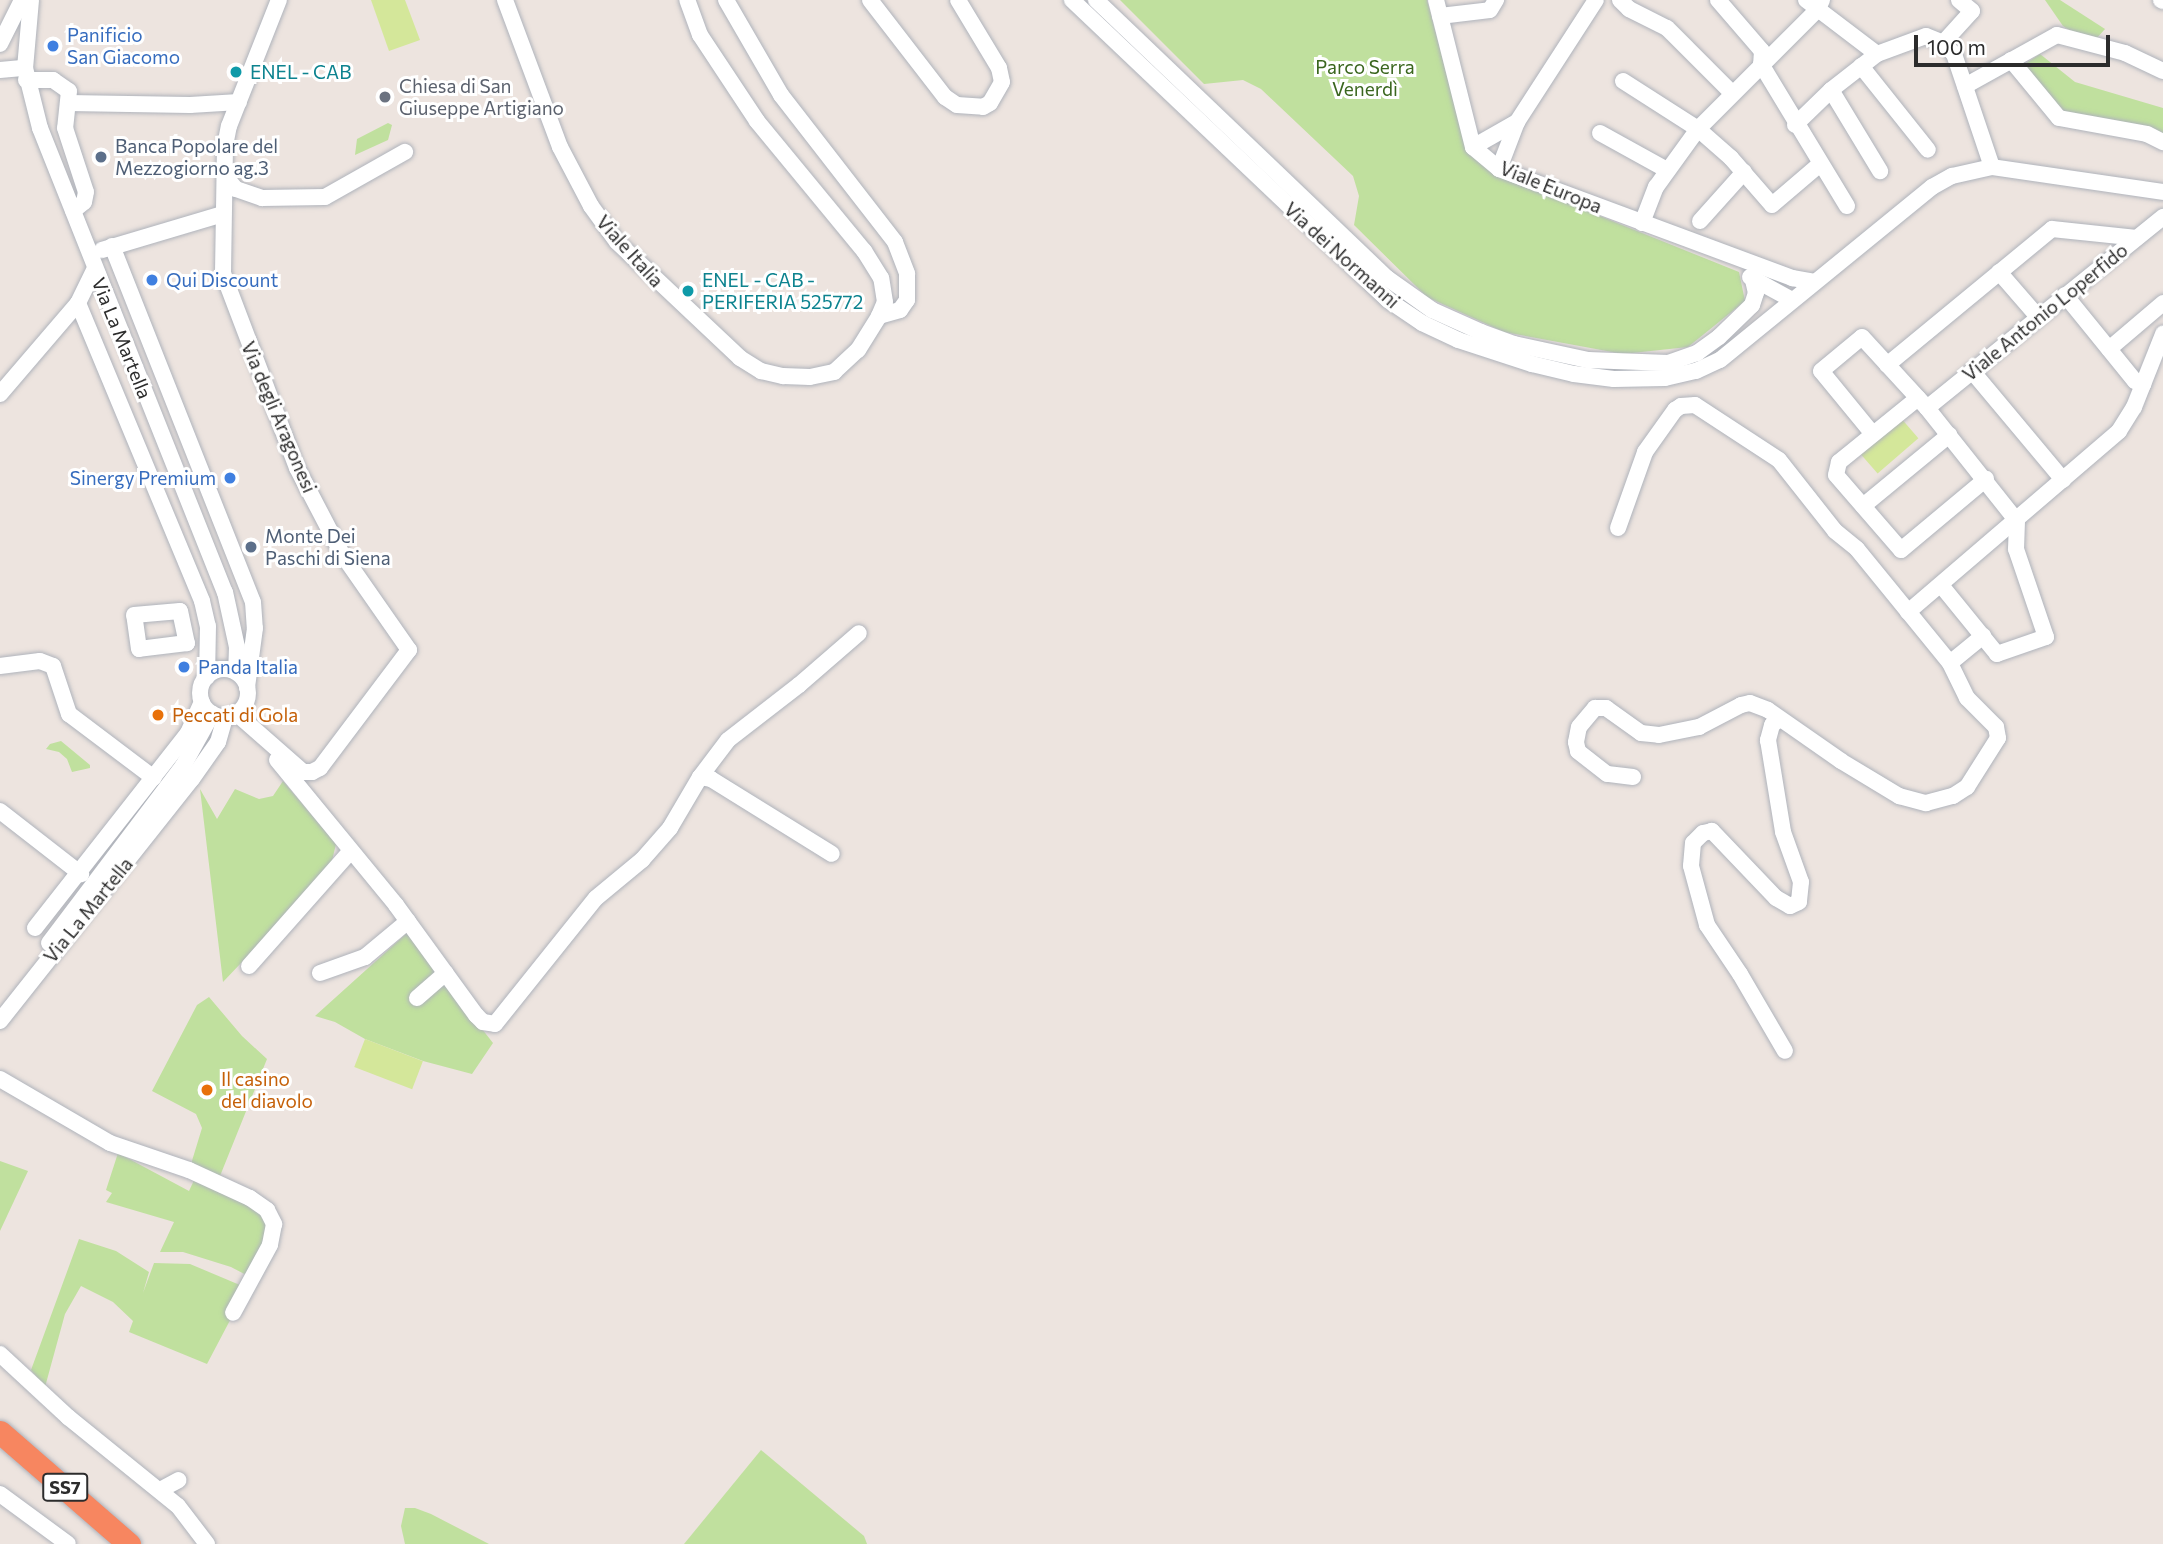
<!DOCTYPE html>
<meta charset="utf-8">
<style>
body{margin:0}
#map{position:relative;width:2163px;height:1544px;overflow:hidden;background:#ede4df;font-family:Commissioner,sans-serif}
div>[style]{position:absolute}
.green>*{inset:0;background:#c0e09e}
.pitch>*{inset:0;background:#d4e79a;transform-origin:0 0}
.roads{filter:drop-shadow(0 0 2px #afb3bb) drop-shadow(0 0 2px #afb3bb)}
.minor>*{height:16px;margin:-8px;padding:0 8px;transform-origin:8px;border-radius:8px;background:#fff}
.minor>.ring{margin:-8px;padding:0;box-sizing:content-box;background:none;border:16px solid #fff;border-radius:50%}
.highway>*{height:23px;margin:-11.5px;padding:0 11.5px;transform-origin:11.5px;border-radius:11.5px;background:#f78660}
.dots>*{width:19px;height:19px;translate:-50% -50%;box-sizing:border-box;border:4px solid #fff;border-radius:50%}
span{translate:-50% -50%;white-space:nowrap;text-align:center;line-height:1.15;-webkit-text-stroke:6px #fff;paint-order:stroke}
.shield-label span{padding:2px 5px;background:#fff;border:2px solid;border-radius:5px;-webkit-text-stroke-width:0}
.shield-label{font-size:18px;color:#2c2c2c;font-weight:700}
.shop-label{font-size:19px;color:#366cbe}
.left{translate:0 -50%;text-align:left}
.right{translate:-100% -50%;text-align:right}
.park-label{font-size:19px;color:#3a661e}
.culture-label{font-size:19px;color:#0d838f}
.worship-label{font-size:19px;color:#5b616d}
.service-label{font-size:19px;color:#4e5e75}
.street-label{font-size:19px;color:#2c2c2c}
.food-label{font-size:19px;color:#c56008}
.scale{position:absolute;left:1914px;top:35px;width:196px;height:32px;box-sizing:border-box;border:4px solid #2c2c2c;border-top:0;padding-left:9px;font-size:21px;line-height:24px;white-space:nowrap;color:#2c2c2c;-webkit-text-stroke:5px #fff;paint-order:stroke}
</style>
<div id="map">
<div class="green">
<i style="clip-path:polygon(1120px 0,1427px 0,1467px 151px,1498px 175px,1739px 272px,1745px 301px,1688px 347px,1623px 354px,1504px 332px,1427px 297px,1354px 225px,1359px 196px,1353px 176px,1261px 89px,1243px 80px,1204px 84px)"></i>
<i style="clip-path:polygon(2045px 0,2060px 0,2105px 29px,2096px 39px,2072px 32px,2063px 26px)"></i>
<i style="clip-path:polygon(2040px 54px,2075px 82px,2163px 108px,2163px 135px,2065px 113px,2057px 108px,2023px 65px)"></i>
<i style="clip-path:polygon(388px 123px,392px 125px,388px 140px,355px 155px,357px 139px)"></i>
<i style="clip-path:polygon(61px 741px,90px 765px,90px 768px,72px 772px,67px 759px,59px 752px,46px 749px,50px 744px)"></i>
<i style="clip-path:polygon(283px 781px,336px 844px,330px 869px,223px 982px,200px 789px,217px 819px,235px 789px,259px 799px,273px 796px)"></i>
<i style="clip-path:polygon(407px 933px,493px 1043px,472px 1074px,423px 1061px,365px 1039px,335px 1022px,315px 1016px)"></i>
<i style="clip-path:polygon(209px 997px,242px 1036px,267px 1059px,220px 1176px,191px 1164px,202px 1128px,196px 1114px,152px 1091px,197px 1005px)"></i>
<i style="clip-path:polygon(118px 1153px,189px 1191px,197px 1174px,260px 1204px,274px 1224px,252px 1278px,231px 1267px,183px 1252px,160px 1252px,174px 1222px,106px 1202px,112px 1193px,106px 1190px)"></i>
<i style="clip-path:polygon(0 1161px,28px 1171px,0 1231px)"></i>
<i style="clip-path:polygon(79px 1239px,116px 1251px,149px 1272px,143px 1293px,154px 1263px,190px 1264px,247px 1288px,207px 1364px,129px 1332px,133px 1321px,113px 1302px,81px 1286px,65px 1314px,45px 1387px,31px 1370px)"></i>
<i style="clip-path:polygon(761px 1450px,864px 1536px,867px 1544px,684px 1544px)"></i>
<i style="clip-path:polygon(405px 1508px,415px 1508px,431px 1514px,489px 1544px,405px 1544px,401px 1526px)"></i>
</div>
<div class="pitch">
<i style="clip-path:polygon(371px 0,405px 0,420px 40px,389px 51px)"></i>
<i style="left:1900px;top:417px;width:28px;height:54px;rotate:49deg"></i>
<i style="left:365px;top:1039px;width:62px;height:30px;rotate:21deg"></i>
</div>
<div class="roads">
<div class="minor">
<i style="left:31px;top:0;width:68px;rotate:95deg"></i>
<i style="left:25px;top:68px;width:62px;rotate:76deg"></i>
<i style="left:40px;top:128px;width:500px;rotate:68.3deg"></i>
<i style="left:225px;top:592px;width:56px;rotate:77.7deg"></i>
<i style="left:237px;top:647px;width:25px;rotate:92deg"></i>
<i style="left:505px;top:0;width:157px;rotate:69.5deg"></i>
<i style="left:560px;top:147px;width:67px;rotate:62.3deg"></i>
<i style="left:591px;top:206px;width:44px;rotate:54.2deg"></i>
<i style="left:617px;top:242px;width:169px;rotate:43.3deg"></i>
<i style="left:740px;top:358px;width:25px;rotate:32deg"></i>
<i style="left:761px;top:371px;width:23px;rotate:13deg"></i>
<i style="left:783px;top:376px;width:27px;rotate:2deg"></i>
<i style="left:810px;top:377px;width:25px;rotate:-12deg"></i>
<i style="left:834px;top:372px;width:33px;rotate:-43deg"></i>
<i style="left:858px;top:350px;width:40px;rotate:-58deg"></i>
<i style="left:879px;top:316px;width:15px;rotate:-67deg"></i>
<i style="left:885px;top:302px;width:24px;rotate:-99deg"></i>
<i style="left:881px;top:278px;width:32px;rotate:-122deg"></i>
<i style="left:864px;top:251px;width:168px;rotate:-129.5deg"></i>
<i style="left:757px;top:121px;width:103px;rotate:-123.5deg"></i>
<i style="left:700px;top:35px;width:37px;rotate:-110deg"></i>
<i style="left:726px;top:0;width:110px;rotate:59.9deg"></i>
<i style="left:781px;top:95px;width:186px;rotate:52.2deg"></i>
<i style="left:895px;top:242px;width:34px;rotate:69deg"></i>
<i style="left:907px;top:274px;width:26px;rotate:90deg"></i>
<i style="left:907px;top:300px;width:12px;rotate:125deg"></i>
<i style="left:900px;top:310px;width:22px;rotate:164deg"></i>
<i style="left:870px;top:0;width:123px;rotate:52.3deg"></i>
<i style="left:945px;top:97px;width:14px;rotate:34deg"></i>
<i style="left:957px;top:105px;width:26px;rotate:4deg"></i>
<i style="left:983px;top:107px;width:8px;rotate:-30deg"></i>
<i style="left:990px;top:103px;width:24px;rotate:-60deg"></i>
<i style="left:1002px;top:82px;width:14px;rotate:-102deg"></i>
<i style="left:999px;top:68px;width:79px;rotate:-121.1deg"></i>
<i style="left:1072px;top:0;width:436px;rotate:43.5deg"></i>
<i style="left:1388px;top:300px;width:41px;rotate:34.1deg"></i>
<i style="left:1422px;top:323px;width:40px;rotate:25deg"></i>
<i style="left:1458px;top:340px;width:78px;rotate:18deg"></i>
<i style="left:1532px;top:364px;width:43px;rotate:13.4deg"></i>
<i style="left:1574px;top:374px;width:40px;rotate:7.1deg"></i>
<i style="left:1614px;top:379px;width:51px;rotate:-1.1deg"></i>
<i style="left:1665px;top:378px;width:32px;rotate:-13deg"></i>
<i style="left:1696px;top:371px;width:26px;rotate:-25deg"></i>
<i style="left:1720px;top:360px;width:274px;rotate:-39.2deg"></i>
<i style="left:1932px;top:187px;width:23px;rotate:-29deg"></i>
<i style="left:1952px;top:176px;width:41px;rotate:-12.7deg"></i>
<i style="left:1992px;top:167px;width:173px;rotate:8.3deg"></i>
<i style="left:1096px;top:0;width:402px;rotate:43.7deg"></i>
<i style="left:1387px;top:278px;width:55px;rotate:35.4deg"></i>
<i style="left:1432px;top:310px;width:54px;rotate:24.2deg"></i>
<i style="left:1481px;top:332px;width:35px;rotate:20deg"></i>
<i style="left:1514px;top:344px;width:76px;rotate:12.2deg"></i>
<i style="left:1588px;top:360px;width:80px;rotate:2.1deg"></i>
<i style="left:1668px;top:363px;width:31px;rotate:-19deg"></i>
<i style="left:1697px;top:353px;width:27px;rotate:-36deg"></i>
<i style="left:1719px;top:337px;width:46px;rotate:-44.1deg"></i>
<i style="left:1752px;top:305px;width:13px;rotate:-72deg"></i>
<i style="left:1756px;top:293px;width:13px;rotate:-103deg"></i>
<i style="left:1436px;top:0;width:152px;rotate:75.9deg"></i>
<i style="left:1473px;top:147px;width:34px;rotate:40deg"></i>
<i style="left:1499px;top:169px;width:313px;rotate:20.4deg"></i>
<i style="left:1792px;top:278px;width:23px;rotate:10deg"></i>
<i style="left:1620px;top:0;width:13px;rotate:45deg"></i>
<i style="left:1629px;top:9px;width:42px;rotate:26.6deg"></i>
<i style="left:1667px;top:28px;width:92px;rotate:45deg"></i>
<i style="left:1718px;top:0;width:67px;rotate:49.2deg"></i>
<i style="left:1762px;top:51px;width:13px;rotate:94deg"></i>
<i style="left:1761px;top:64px;width:166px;rotate:58.8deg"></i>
<i style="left:1806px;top:0;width:89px;rotate:37.3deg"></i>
<i style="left:2161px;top:0;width:2px;rotate:27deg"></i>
<i style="left:1440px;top:16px;width:50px;rotate:-6.8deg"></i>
<i style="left:1490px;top:10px;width:12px;rotate:-59deg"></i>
<i style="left:1943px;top:43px;width:43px;rotate:-47.8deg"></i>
<i style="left:1972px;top:11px;width:17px;rotate:-140deg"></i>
<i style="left:0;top:44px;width:49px;rotate:-63.4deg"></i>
<i style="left:2011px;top:60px;width:75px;rotate:50.4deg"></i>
<i style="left:2059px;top:118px;width:89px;rotate:10.3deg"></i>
<i style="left:2147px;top:134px;width:18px;rotate:27deg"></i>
<i style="left:1861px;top:66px;width:107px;rotate:51.4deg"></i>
<i style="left:0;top:70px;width:25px;rotate:-5deg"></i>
<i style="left:26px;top:80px;width:27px"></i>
<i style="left:53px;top:80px;width:19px;rotate:35deg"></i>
<i style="left:69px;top:91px;width:37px;rotate:96deg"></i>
<i style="left:65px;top:128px;width:67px;rotate:71.8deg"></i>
<i style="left:86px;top:192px;width:10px;rotate:101deg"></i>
<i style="left:84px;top:202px;width:14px;rotate:141deg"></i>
<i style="left:1623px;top:81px;width:89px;rotate:32.6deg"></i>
<i style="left:1698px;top:129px;width:44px;rotate:41.3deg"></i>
<i style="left:1731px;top:158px;width:62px;rotate:48.9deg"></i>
<i style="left:1772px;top:205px;width:63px;rotate:-40.5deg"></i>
<i style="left:1965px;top:86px;width:105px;rotate:-29deg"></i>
<i style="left:2057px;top:35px;width:70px;rotate:14.8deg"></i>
<i style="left:2125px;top:53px;width:42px;rotate:25.3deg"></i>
<i style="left:1831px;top:90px;width:95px;rotate:58.8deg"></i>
<i style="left:68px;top:103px;width:122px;rotate:0.9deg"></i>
<i style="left:190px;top:105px;width:49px;rotate:-3.5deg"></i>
<i style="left:1517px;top:122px;width:145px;rotate:-57.1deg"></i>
<i style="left:1795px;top:125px;width:50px;rotate:-44.2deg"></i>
<i style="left:1831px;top:90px;width:58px;rotate:-38deg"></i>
<i style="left:1877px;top:54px;width:52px;rotate:-20.2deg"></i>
<i style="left:1926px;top:36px;width:18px;rotate:22deg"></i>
<i style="left:1943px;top:43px;width:16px;rotate:45deg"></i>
<i style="left:1954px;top:54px;width:119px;rotate:71.4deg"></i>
<i style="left:1600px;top:133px;width:77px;rotate:28.9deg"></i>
<i style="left:1473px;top:147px;width:51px;rotate:-29.6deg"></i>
<i style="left:1517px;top:122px;width:50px;rotate:111deg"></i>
<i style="left:225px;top:176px;width:17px;rotate:50deg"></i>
<i style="left:236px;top:189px;width:28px;rotate:19deg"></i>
<i style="left:262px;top:198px;width:63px;rotate:-0.9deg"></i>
<i style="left:325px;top:197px;width:92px;rotate:-29.4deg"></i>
<i style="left:1700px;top:221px;width:66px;rotate:-48.1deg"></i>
<i style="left:1642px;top:223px;width:39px;rotate:-69deg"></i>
<i style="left:1656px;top:187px;width:72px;rotate:-54.1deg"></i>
<i style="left:1698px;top:129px;width:170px;rotate:-45deg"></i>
<i style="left:1818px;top:9px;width:10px;rotate:-66deg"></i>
<i style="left:112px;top:246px;width:383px;rotate:68.4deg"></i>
<i style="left:253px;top:602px;width:26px;rotate:86deg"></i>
<i style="left:255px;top:628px;width:60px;rotate:97.7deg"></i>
<i style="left:102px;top:250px;width:126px;rotate:-16.6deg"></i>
<i style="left:1999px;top:272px;width:60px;rotate:49.1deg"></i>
<i style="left:1750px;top:277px;width:48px;rotate:28.7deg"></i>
<i style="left:2065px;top:295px;width:111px;rotate:50.9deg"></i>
<i style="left:2135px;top:381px;width:9px;rotate:21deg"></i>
<i style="left:78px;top:303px;width:323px;rotate:67.4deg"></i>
<i style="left:202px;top:601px;width:26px;rotate:77deg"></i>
<i style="left:208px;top:626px;width:51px;rotate:91.1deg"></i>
<i style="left:2109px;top:349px;width:71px;rotate:-40.4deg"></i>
<i style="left:1887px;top:365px;width:214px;rotate:-39.5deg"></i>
<i style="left:2052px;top:229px;width:85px;rotate:6deg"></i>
<i style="left:1972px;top:371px;width:142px;rotate:50.1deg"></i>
<i style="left:0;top:394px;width:120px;rotate:-49.4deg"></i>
<i style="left:78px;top:303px;width:37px;rotate:-64deg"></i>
<i style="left:1918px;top:398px;width:102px;rotate:141deg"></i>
<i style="left:1839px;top:462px;width:13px;rotate:103deg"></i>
<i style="left:1836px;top:475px;width:99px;rotate:49.1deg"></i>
<i style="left:1901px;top:550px;width:111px;rotate:-39.9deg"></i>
<i style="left:1927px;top:408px;width:304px;rotate:-39deg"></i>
<i style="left:1872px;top:433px;width:80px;rotate:-129.4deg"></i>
<i style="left:1821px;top:371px;width:53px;rotate:-39.7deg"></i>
<i style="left:1862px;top:337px;width:96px;rotate:47.5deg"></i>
<i style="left:1927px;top:408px;width:144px;rotate:51.5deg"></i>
<i style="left:2017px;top:521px;width:28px;rotate:92deg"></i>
<i style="left:2016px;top:549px;width:93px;rotate:71.2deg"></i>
<i style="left:2046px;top:637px;width:52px;rotate:160.9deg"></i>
<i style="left:1997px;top:654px;width:89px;rotate:-129.1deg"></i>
<i style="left:1863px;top:506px;width:112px;rotate:-39.5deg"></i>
<i style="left:1618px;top:528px;width:81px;rotate:-70.4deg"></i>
<i style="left:1645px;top:452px;width:52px;rotate:-54.5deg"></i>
<i style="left:1675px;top:410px;width:7px;rotate:-34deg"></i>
<i style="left:1681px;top:406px;width:14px;rotate:-4deg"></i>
<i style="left:1695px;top:405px;width:100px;rotate:33.2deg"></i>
<i style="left:1779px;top:460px;width:90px;rotate:51.7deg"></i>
<i style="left:1835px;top:531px;width:28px;rotate:39deg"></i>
<i style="left:1857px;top:549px;width:147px;rotate:50.8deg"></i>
<i style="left:180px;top:611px;width:33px;rotate:78deg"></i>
<i style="left:187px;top:643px;width:48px;rotate:172.9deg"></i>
<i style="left:139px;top:649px;width:34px;rotate:-98deg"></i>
<i style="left:134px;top:615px;width:46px;rotate:-5deg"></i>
<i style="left:1908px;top:612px;width:278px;rotate:-40.6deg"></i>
<i style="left:2119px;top:431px;width:28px;rotate:-58deg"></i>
<i style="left:2134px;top:407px;width:79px;rotate:-68.3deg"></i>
<i style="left:0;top:666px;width:40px;rotate:-7.1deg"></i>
<i style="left:40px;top:661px;width:14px;rotate:21deg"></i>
<i style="left:53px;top:666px;width:51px;rotate:71.6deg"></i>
<i style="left:69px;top:714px;width:106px;rotate:37deg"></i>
<i class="ring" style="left:200px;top:669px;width:32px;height:32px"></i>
<i style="left:237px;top:714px;width:88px;rotate:41.3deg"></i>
<i style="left:303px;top:772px;width:9px"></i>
<i style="left:312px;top:772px;width:9px;rotate:-27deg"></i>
<i style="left:320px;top:768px;width:148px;rotate:-53deg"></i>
<i style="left:409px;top:650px;width:117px;rotate:-124.9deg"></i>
<i style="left:342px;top:554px;width:97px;rotate:-117.6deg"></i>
<i style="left:297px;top:468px;width:209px;rotate:-110.8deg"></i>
<i style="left:223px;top:273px;width:127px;rotate:-89.1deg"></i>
<i style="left:225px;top:146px;width:20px;rotate:-79deg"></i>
<i style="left:229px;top:126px;width:136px;rotate:-68.4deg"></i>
<i style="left:1779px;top:719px;width:9px;rotate:139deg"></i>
<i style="left:1772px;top:725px;width:16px;rotate:105deg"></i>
<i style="left:1768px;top:740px;width:93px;rotate:80.7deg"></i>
<i style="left:1783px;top:832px;width:53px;rotate:70.2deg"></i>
<i style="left:1801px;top:882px;width:20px;rotate:96deg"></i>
<i style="left:1799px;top:902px;width:10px;rotate:156deg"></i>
<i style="left:1790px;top:906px;width:16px;rotate:-150deg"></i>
<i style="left:1776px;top:898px;width:93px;rotate:-133.7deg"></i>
<i style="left:1712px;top:831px;width:9px;rotate:167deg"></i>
<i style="left:1703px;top:833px;width:14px;rotate:135deg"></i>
<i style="left:1693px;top:843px;width:23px;rotate:95deg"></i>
<i style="left:1691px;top:866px;width:61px;rotate:74.8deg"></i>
<i style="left:1707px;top:925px;width:59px;rotate:56deg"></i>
<i style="left:1740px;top:974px;width:89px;rotate:59.7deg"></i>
<i style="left:277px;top:760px;width:188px;rotate:50.6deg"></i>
<i style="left:396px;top:905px;width:136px;rotate:54deg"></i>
<i style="left:476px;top:1015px;width:10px;rotate:45deg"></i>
<i style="left:483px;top:1022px;width:12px;rotate:9deg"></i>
<i style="left:495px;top:1024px;width:161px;rotate:-51.3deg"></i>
<i style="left:596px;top:898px;width:60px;rotate:-39.6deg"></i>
<i style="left:642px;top:860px;width:43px;rotate:-48.8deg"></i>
<i style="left:670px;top:828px;width:59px;rotate:-59.5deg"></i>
<i style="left:700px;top:777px;width:46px;rotate:-52.9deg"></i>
<i style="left:728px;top:740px;width:90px;rotate:-37.8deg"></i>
<i style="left:799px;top:685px;width:79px;rotate:-40.9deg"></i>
<i style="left:700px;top:777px;width:11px;rotate:10deg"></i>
<i style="left:711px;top:779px;width:142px;rotate:31.8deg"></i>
<i style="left:1633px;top:777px;width:26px;rotate:-173deg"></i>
<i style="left:1607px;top:774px;width:37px;rotate:-142deg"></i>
<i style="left:1578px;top:751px;width:9px;rotate:-103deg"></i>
<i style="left:1576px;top:742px;width:15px;rotate:-79deg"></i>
<i style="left:1579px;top:727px;width:25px;rotate:-50deg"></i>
<i style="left:1595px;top:708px;width:11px"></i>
<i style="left:1606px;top:708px;width:43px;rotate:35.5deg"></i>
<i style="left:1641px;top:733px;width:18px;rotate:6deg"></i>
<i style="left:1659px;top:735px;width:41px;rotate:-11.3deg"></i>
<i style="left:1699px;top:727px;width:47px;rotate:-27.6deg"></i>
<i style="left:1741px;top:705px;width:9px;rotate:-13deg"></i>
<i style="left:1750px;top:703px;width:19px;rotate:21deg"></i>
<i style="left:1768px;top:710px;width:89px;rotate:34.9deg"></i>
<i style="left:1841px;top:761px;width:68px;rotate:31.1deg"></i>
<i style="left:1899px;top:796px;width:28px;rotate:15deg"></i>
<i style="left:1926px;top:803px;width:28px;rotate:-15deg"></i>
<i style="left:1953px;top:796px;width:17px;rotate:-33deg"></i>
<i style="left:1967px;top:787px;width:58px;rotate:-57.7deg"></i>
<i style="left:1998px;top:738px;width:11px;rotate:-100deg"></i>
<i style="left:1996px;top:727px;width:41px;rotate:-135deg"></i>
<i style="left:1967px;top:698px;width:39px;rotate:-116deg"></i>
<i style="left:1950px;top:663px;width:43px;rotate:-39.3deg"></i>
<i style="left:0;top:811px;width:103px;rotate:37.9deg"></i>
<i style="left:35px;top:928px;width:248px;rotate:-51.9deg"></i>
<i style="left:188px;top:733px;width:34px;rotate:-66deg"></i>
<i style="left:49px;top:943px;width:222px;rotate:-52.9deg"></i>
<i style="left:183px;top:766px;width:60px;rotate:-60.9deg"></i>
<i style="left:249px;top:966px;width:152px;rotate:-48.5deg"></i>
<i style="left:320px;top:973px;width:48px;rotate:-19.6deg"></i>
<i style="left:365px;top:957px;width:56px;rotate:-39.9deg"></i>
<i style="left:417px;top:998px;width:38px;rotate:-41deg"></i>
<i style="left:0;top:1021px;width:309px;rotate:-51.6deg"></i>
<i style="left:192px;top:779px;width:45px;rotate:-54.9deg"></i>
<i style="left:218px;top:742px;width:26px;rotate:-74deg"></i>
<i style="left:0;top:1079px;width:127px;rotate:30.2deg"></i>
<i style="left:110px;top:1143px;width:83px;rotate:18.9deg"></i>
<i style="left:189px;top:1170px;width:67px;rotate:24.7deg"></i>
<i style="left:250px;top:1198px;width:21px;rotate:35deg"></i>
<i style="left:267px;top:1210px;width:16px;rotate:63deg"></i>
<i style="left:274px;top:1224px;width:21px;rotate:101deg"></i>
<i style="left:270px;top:1245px;width:77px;rotate:118.6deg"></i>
<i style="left:0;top:1354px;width:93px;rotate:42.8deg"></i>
<i style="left:68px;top:1417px;width:141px;rotate:39deg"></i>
<i style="left:178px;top:1506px;width:48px;rotate:52.7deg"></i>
<i style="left:160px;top:1490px;width:21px;rotate:-28deg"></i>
<i style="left:0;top:1494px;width:84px;rotate:36.3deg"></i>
</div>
<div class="highway">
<i style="left:0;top:1432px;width:171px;rotate:41deg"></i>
</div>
</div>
<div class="dots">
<i style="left:53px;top:46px;background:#3f7fe0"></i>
<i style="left:236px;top:72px;background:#0f9aa8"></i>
<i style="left:385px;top:97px;background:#6b7280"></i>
<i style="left:101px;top:157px;background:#5c6f8a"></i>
<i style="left:152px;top:280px;background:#3f7fe0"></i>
<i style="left:688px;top:291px;background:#0f9aa8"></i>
<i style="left:230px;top:478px;background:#3f7fe0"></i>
<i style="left:251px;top:547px;background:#5c6f8a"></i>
<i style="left:184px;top:667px;background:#3f7fe0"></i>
<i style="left:158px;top:715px;background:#e8710a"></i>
<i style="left:207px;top:1090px;background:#e8710a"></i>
</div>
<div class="shield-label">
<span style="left:65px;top:1487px">SS7</span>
</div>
<div class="shop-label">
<span class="left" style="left:67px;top:46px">Panificio<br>San Giacomo</span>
<span class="left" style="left:166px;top:280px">Qui Discount</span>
<span class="right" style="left:216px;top:478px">Sinergy Premium</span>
<span class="left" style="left:198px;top:667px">Panda Italia</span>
</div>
<div class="park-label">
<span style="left:1365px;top:78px">Parco Serra<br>Venerdì</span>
</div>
<div class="culture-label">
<span class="left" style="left:250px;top:72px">ENEL - CAB</span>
<span class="left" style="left:702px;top:291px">ENEL - CAB -<br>PERIFERIA 525772</span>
</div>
<div class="worship-label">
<span class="left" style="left:399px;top:97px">Chiesa di San<br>Giuseppe Artigiano</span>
</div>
<div class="service-label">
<span class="left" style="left:115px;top:157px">Banca Popolare del<br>Mezzogiorno ag.3</span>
<span class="left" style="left:265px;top:547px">Monte Dei<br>Paschi di Siena</span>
</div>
<div class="street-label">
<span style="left:1551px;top:187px;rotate:22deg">Viale Europa</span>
<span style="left:630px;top:251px;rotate:48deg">Viale Italia</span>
<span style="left:1342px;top:255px;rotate:42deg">Via dei Normanni</span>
<span style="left:2045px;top:312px;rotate:-39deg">Viale Antonio Loperfido</span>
<span style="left:122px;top:338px;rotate:68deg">Via La Martella</span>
<span style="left:279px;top:417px;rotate:67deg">Via degli Aragonesi</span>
<span style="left:88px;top:910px;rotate:-51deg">Via La Martella</span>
</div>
<div class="food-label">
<span class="left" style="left:172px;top:715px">Peccati di Gola</span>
<span class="left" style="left:221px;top:1090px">Il casino<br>del diavolo</span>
</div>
<div class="scale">100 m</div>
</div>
